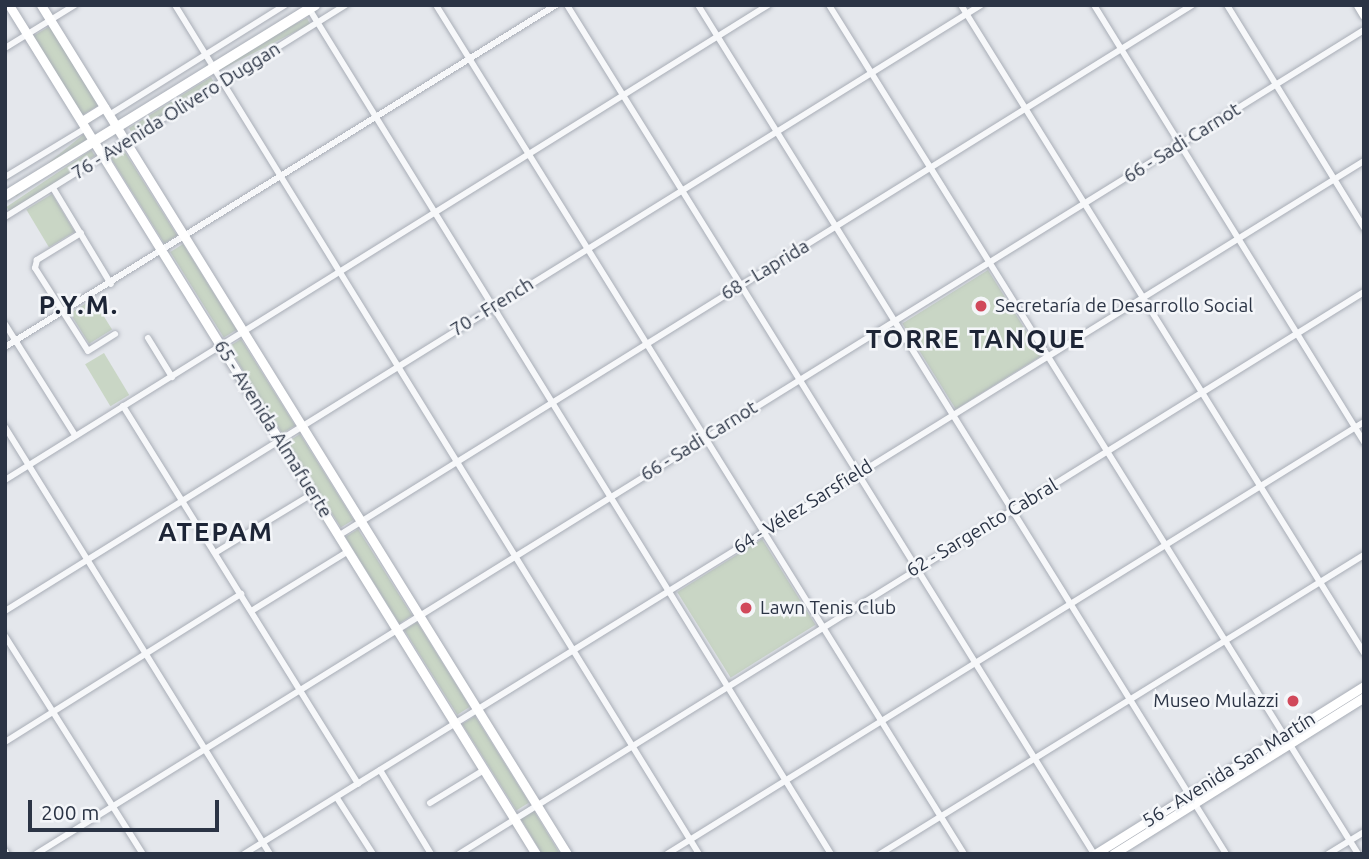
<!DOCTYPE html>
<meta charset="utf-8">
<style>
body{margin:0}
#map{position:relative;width:1369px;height:859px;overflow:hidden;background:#e4e7ec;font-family:Ubuntu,sans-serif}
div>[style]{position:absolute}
.green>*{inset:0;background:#c9d6c5;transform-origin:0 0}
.roads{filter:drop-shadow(0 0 2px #a9aeb7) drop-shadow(0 0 2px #a9aeb7)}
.street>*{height:6px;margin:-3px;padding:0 3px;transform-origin:3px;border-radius:3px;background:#f7f8fa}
.secondary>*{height:9px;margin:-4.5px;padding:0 4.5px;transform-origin:4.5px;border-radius:4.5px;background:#fff}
.highway>*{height:10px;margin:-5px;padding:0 5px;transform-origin:5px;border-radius:5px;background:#fff}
.dots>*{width:19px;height:19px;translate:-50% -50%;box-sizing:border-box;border:4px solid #f4f6f9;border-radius:50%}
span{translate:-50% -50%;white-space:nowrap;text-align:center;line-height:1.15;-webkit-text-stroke:5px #f4f6f9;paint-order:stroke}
.street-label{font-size:19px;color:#2b3445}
.poi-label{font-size:19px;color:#2b3445}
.left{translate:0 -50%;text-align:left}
.right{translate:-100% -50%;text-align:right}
.district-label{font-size:26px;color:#1d2536;font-weight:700;letter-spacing:2px}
.frame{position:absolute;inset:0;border:7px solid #2b3445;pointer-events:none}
.scale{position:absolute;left:28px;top:800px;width:191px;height:32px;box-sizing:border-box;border:4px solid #2b3445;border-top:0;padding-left:9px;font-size:21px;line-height:24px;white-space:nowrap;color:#2b3445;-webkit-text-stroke:5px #f4f6f9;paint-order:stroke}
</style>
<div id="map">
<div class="green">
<i style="left:307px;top:18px;width:7px;height:99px;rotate:63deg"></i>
<i style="left:50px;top:26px;width:93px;height:20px;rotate:59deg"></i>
<i style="clip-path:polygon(211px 77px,215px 84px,134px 136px,129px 128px)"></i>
<i style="left:84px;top:134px;width:6px;height:92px;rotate:51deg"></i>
<i style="left:123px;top:149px;width:102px;height:15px;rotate:58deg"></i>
<i style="left:91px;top:150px;width:7px;height:102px;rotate:56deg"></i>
<i style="left:52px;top:194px;width:44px;height:30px;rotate:59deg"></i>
<i style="left:183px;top:244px;width:101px;height:15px;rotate:58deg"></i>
<i style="left:988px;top:270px;width:101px;height:101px;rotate:58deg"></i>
<i style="left:93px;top:299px;width:36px;height:27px;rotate:58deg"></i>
<i style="left:241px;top:339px;width:102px;height:15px;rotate:58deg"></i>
<i style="left:104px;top:353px;width:49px;height:22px;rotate:59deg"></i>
<i style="left:300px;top:434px;width:101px;height:15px;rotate:58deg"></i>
<i style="left:358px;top:529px;width:102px;height:15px;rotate:58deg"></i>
<i style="left:762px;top:539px;width:101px;height:100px;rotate:58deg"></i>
<i style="left:417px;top:622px;width:100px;height:15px;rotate:58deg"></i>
<i style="left:475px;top:716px;width:102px;height:15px;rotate:58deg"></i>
<i style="clip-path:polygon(534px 811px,560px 854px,542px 854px,521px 819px)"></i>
</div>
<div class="roads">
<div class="street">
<i style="left:175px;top:5px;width:998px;rotate:58.32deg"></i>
<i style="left:436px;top:5px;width:1000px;rotate:58.12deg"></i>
<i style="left:567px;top:5px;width:999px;rotate:58.17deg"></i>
<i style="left:698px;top:5px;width:1000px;rotate:58.12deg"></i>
<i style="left:829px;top:5px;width:1000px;rotate:58.07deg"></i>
<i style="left:961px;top:5px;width:763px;rotate:58.12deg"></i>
<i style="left:1094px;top:5px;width:514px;rotate:58.29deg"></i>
<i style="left:1227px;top:5px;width:262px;rotate:58.4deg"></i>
<i style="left:308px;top:7px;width:995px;rotate:58.31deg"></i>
<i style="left:5px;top:48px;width:82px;rotate:-31.6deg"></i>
<i style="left:109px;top:115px;width:208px;rotate:-32deg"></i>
<i style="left:5px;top:177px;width:95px;rotate:-31.2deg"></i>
<i style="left:53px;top:188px;width:112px;rotate:58.9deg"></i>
<i style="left:5px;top:217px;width:402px;rotate:-31.9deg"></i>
<i style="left:81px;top:233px;width:52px;rotate:148.5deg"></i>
<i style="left:37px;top:260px;width:8px;rotate:104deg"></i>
<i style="left:35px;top:268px;width:98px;rotate:57.4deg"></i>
<i style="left:88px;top:351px;width:32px;rotate:-32deg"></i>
<i style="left:5px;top:324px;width:131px;rotate:57.8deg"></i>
<i style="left:148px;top:338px;width:46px;rotate:58.4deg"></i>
<i style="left:5px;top:347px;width:649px;rotate:-31.83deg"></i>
<i style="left:123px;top:406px;width:445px;rotate:58.1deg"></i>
<i style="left:5px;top:427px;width:503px;rotate:58.18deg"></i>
<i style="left:5px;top:480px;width:899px;rotate:-31.9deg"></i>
<i style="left:338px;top:536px;width:1006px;rotate:-31.87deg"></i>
<i style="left:215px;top:553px;width:114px;rotate:-31.3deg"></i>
<i style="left:253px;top:610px;width:110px;rotate:-31.7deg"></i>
<i style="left:5px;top:611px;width:1149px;rotate:-31.84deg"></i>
<i style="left:5px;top:636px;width:258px;rotate:57.7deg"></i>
<i style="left:5px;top:742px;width:279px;rotate:-32.1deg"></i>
<i style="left:380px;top:770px;width:98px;rotate:58.7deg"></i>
<i style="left:337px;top:798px;width:67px;rotate:57.3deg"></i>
<i style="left:430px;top:803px;width:63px;rotate:-31.4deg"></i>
<i style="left:5px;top:851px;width:4px;rotate:56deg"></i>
<i style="left:36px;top:854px;width:1563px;rotate:-31.82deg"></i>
<i style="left:244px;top:854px;width:1317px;rotate:-31.75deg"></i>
<i style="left:459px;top:854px;width:1065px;rotate:-31.84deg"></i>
<i style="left:667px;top:854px;width:820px;rotate:-31.79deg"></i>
<i style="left:880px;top:854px;width:569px;rotate:-31.71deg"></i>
<i style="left:1328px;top:854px;width:42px;rotate:-31.4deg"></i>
</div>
<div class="secondary">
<i style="left:9px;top:5px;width:999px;rotate:58.17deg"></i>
<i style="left:41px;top:5px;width:999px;rotate:58.22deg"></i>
<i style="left:1358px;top:5px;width:12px;rotate:59deg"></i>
<i style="left:82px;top:121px;width:26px;rotate:-32deg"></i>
<i style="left:1095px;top:854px;width:317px;rotate:-32deg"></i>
<i style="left:1113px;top:854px;width:296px;rotate:-32deg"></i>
</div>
<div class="highway">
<i style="left:5px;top:196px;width:364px;rotate:-31.6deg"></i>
</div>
</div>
<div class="dots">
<i style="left:981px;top:306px;background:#d1495b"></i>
<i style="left:746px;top:608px;background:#d1495b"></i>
<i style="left:1293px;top:701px;background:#d1495b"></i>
</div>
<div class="street-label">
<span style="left:176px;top:111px;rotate:-32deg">76 - Avenida Olivero Duggan</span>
<span style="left:1182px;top:143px;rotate:-32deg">66 - Sadi Carnot</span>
<span style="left:765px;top:270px;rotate:-31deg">68 - Laprida</span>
<span style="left:492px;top:307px;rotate:-32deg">70 - French</span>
<span style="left:273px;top:429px;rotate:58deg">65 - Avenida Almafuerte</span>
<span style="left:699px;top:441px;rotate:-32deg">66 - Sadi Carnot</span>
<span style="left:803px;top:507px;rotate:-32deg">64 - Vélez Sarsfield</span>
<span style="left:982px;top:528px;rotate:-31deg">62 - Sargento Cabral</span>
<span style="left:1229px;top:770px;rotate:-32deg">56 - Avenida San Martín</span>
</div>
<div class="poi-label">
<span class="left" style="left:995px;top:306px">Secretaría de Desarrollo Social</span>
<span class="left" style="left:760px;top:608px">Lawn Tenis Club</span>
<span class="right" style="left:1279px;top:701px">Museo Mulazzi</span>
</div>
<div class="district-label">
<span style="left:79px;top:305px">P.Y.M.</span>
<span style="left:976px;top:339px">TORRE TANQUE</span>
<span style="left:216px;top:532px">ATEPAM</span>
</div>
<div class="frame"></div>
<div class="scale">200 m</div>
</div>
